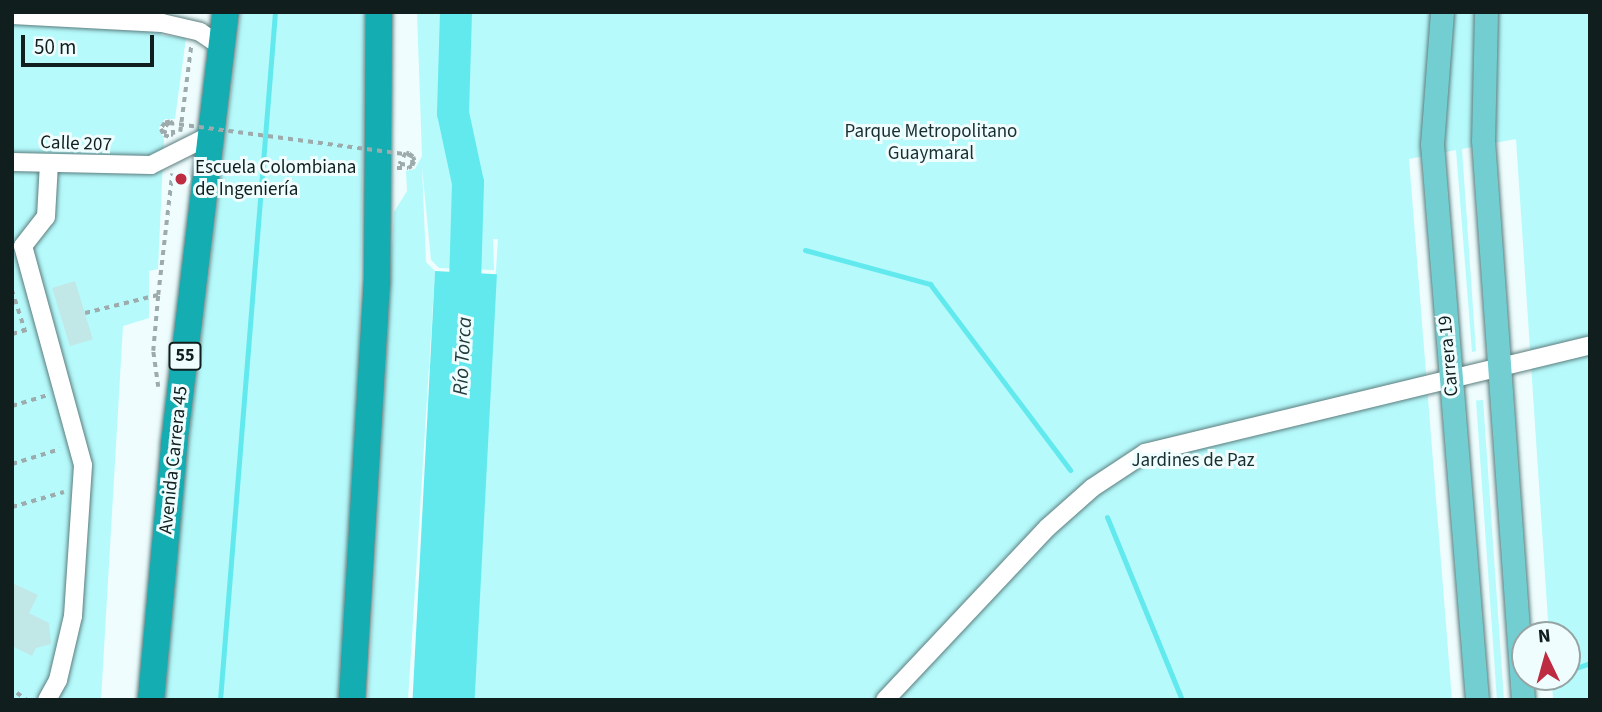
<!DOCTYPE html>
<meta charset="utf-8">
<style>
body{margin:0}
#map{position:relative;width:1602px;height:712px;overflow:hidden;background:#effdfe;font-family:"Source Sans 3",sans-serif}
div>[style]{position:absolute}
.green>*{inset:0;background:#b6fafc;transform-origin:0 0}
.water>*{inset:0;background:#62e9ee;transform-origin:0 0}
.stream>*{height:5px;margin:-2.5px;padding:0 2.5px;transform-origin:2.5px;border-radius:2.5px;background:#62e9ee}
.river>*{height:32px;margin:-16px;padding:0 16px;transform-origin:16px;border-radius:16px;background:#62e9ee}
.building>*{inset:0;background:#c2e7e7;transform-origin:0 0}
.path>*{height:3.5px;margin-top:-1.75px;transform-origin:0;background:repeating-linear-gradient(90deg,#9dabac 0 5px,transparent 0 10px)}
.roads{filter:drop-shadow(0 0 2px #5b7d7e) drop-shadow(0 0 2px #5b7d7e)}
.minor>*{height:18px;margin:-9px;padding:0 9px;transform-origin:9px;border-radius:9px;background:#fff}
.major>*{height:23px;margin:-11.5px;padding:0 11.5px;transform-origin:11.5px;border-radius:11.5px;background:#72ced1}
.highway>*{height:26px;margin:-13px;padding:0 13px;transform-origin:13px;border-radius:13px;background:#14adb2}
.path-bridge>*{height:3.5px;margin-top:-1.75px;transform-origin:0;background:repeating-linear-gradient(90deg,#9dabac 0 5px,transparent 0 10px)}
.dots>*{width:19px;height:19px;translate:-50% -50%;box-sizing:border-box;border:4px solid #effdfe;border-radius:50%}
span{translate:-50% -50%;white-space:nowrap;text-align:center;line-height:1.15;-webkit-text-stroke:6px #effdfe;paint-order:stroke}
.shield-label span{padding:2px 5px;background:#effdfe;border:2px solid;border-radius:5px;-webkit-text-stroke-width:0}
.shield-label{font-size:18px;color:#101e1e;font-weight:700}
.park-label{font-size:19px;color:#172f2f}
.street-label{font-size:19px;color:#101e1e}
.poi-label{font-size:19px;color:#101e1e}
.left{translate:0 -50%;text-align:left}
.water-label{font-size:21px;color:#233a3b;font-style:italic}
.frame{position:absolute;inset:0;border:14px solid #101e1e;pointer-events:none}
.north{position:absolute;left:1511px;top:621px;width:70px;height:70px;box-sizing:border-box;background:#effdfe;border:2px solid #96a4a4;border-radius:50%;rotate:355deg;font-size:19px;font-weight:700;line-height:28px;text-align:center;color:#101e1e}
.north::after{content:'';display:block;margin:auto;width:24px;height:32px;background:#bd2c41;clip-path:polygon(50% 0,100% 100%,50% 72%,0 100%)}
.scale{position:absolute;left:21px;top:35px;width:133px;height:32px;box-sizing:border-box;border:4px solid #101e1e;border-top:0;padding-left:9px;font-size:21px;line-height:24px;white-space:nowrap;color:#101e1e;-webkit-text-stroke:5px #effdfe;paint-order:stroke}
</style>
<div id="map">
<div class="green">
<i style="clip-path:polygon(12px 12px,164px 12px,161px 35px,186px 38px,175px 119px,165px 119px,159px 128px,164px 139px,158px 269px,149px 271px,149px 318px,123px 326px,101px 700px,12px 700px)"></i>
<i style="clip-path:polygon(241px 12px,365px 12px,359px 360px,338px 700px,165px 700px,185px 473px)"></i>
<i style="clip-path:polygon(417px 12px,1590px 12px,1590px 700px,1553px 700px,1552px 677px,1567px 677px,1567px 635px,1549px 635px,1516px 139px,1462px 149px,1476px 351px,1472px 352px,1456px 150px,1409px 159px,1452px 700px,468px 700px,498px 239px,493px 239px,494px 270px,439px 268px,431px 260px,422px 167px,426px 262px,435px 271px,408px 700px,368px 700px,394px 212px,407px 191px,406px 171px,415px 169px,422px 156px)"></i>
<i style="left:1483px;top:400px;width:301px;height:7px;rotate:86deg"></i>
</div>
<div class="water">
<i style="left:435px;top:271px;width:62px;height:430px;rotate:3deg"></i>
</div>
<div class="stream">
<i style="left:805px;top:250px;width:130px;rotate:15.2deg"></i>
<i style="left:930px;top:284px;width:233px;rotate:53deg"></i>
<i style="left:1107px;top:517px;width:198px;rotate:67.7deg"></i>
<i style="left:1573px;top:669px;width:18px;rotate:-19deg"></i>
<i style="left:220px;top:700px;width:690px;rotate:-85.43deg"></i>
</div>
<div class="river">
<i style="left:456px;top:12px;width:101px;rotate:91.7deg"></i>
<i style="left:453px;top:113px;width:72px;rotate:77.9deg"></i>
<i style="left:468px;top:183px;width:131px;rotate:91.7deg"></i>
</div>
<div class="building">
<i style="left:75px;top:281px;width:61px;height:24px;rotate:73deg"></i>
<i style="clip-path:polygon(12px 583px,38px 595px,29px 613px,49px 623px,51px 644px,36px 648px,32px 656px,12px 646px)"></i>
</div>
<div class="path">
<i style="left:169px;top:123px;width:11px;rotate:131deg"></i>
<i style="left:162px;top:131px;width:12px;rotate:20deg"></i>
<i style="left:173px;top:135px;width:12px;rotate:-95deg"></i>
<i style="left:172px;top:123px;width:2px;rotate:-153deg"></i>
<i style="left:170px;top:122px;width:5px;rotate:169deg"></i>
<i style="left:165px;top:123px;width:7px;rotate:124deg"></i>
<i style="left:161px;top:129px;width:7px;rotate:63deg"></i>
<i style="left:164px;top:135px;width:6px;rotate:18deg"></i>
<i style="left:180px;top:132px;width:87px;rotate:-82.7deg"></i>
<i style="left:397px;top:168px;width:11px"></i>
<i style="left:408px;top:168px;width:4px;rotate:-27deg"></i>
<i style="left:412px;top:166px;width:5px;rotate:-68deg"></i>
<i style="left:414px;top:161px;width:4px;rotate:-104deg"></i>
<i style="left:413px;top:157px;width:5px;rotate:-143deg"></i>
<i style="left:409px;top:154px;width:3px;rotate:-162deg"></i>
<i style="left:406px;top:153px;width:13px;rotate:119deg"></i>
<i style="left:400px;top:164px;width:12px;rotate:5deg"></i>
<i style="left:412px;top:165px;width:8px;rotate:-90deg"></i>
<i style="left:412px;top:157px;width:7px;rotate:-153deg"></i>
<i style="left:12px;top:290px;width:42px;rotate:72deg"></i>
<i style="left:85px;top:313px;width:75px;rotate:-13.9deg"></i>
<i style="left:158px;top:295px;width:122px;rotate:-83.4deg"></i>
<i style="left:12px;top:334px;width:19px;rotate:-16deg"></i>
<i style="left:158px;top:387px;width:36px;rotate:-98deg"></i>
<i style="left:153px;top:351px;width:56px;rotate:-84.9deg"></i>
<i style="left:12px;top:406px;width:37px;rotate:-17deg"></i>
<i style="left:12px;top:464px;width:50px;rotate:-17.4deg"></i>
<i style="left:12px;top:507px;width:54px;rotate:-16.1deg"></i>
<i style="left:17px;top:693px;width:12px;rotate:35deg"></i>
</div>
<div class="roads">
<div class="minor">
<i style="left:12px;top:15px;width:150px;rotate:3.1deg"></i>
<i style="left:162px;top:23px;width:39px;rotate:13deg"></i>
<i style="left:200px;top:32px;width:27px;rotate:34deg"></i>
<i style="left:12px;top:162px;width:139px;rotate:1.2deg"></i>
<i style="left:151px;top:165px;width:69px;rotate:-26.6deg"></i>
<i style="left:47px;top:700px;width:23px;rotate:-61deg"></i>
<i style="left:58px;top:680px;width:66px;rotate:-76.8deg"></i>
<i style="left:73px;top:616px;width:151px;rotate:-86.2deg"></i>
<i style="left:83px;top:465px;width:227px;rotate:-105.3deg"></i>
<i style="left:23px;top:246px;width:37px;rotate:-52deg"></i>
<i style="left:46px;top:217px;width:53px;rotate:-86.8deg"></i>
<i style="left:885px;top:700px;width:236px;rotate:-46.7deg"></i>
<i style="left:1047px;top:528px;width:60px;rotate:-41.6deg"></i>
<i style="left:1092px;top:488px;width:64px;rotate:-33.4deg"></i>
<i style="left:1145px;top:453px;width:458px;rotate:-13.6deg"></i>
</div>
<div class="major">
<i style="left:1442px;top:12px;width:132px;rotate:94.3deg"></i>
<i style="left:1432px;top:144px;width:558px;rotate:85.37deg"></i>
<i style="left:1486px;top:12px;width:128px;rotate:91.3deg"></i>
<i style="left:1483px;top:140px;width:561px;rotate:85.91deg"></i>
</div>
<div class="highway">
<i style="left:151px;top:700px;width:256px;rotate:-84.8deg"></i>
<i style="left:174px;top:445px;width:436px;rotate:-83.2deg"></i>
<i style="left:352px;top:700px;width:420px;rotate:-86.6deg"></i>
<i style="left:377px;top:281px;width:269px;rotate:-89.6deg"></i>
</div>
</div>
<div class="path-bridge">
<i style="left:169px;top:123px;width:239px;rotate:7.5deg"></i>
</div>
<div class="dots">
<i style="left:181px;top:179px;background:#bd2c41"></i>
</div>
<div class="shield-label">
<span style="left:185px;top:356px">55</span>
</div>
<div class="park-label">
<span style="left:931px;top:143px">Parque Metropolitano<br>Guaymaral</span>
<span style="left:1193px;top:461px">Jardines de Paz</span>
</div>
<div class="street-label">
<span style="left:76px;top:144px;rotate:2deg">Calle 207</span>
<span style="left:1449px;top:356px;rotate:-95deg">Carrera 19</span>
<span style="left:174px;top:460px;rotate:-84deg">Avenida Carrera 45</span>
</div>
<div class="poi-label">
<span class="left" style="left:195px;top:179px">Escuela Colombiana<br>de Ingeniería</span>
</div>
<div class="water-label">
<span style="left:462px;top:356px;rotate:-87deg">Río Torca</span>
</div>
<div class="frame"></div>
<div class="north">N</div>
<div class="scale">50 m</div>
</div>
